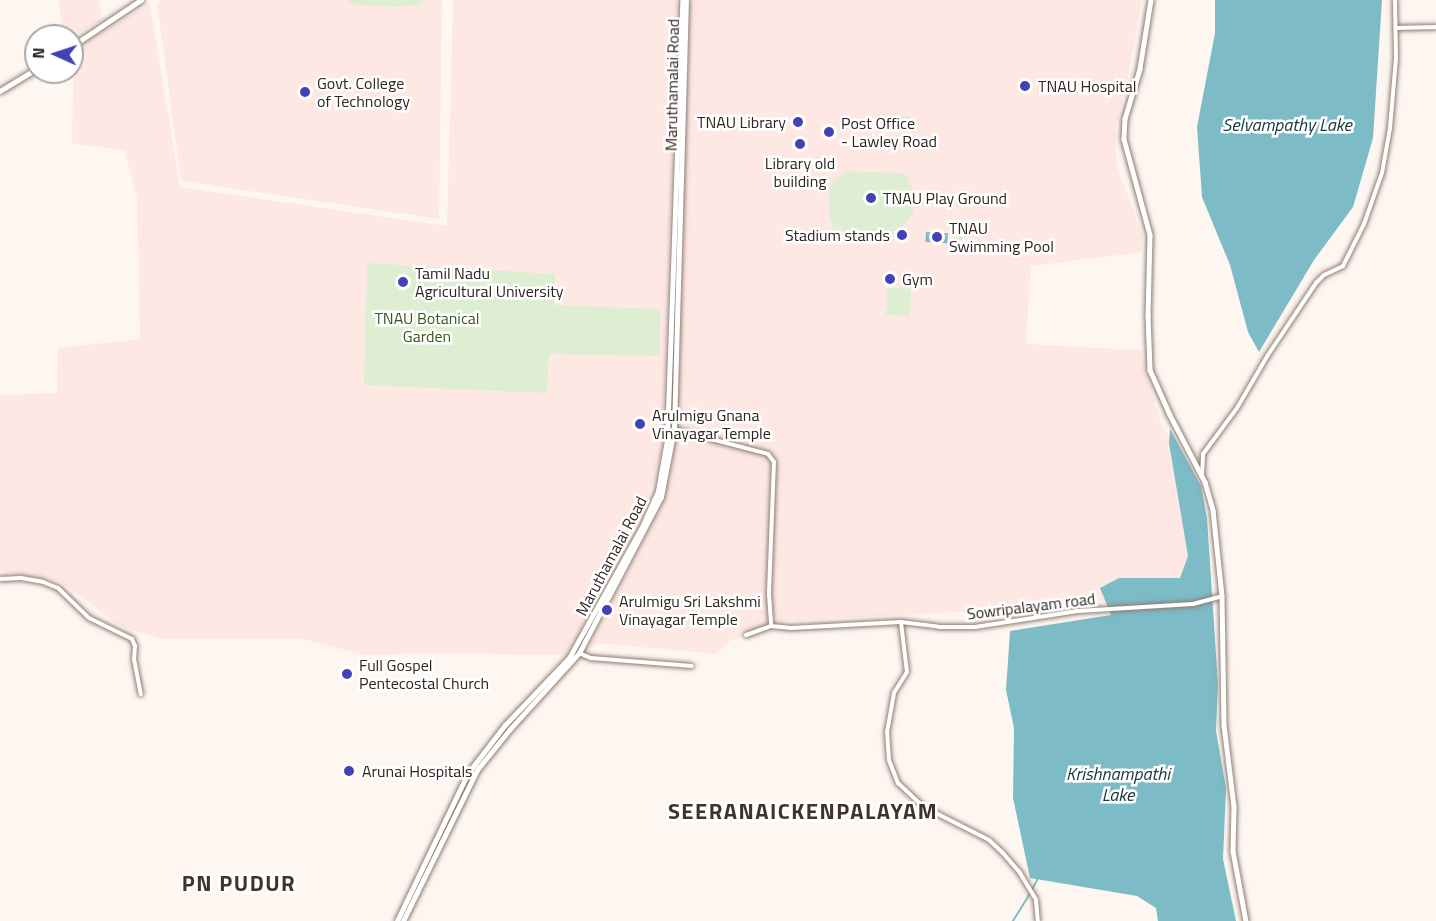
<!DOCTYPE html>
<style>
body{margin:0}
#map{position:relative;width:1436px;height:921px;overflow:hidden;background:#fef6f1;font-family:"Titillium Web",sans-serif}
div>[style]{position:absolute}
.education>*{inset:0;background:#fee8e4}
.green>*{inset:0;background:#deeed3;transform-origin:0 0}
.water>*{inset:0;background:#7dbbc7;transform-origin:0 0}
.stream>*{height:1.5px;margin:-0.75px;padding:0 0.75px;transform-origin:0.75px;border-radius:0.75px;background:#7dbbc7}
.roads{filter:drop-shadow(0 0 2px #8e7c72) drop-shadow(0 0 2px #8e7c72)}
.tertiary>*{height:4px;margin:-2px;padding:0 2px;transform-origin:2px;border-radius:2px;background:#fff}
.primary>*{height:4.5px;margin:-2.25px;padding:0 2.25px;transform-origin:2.25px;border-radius:2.25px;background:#fff}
.dots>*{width:16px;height:16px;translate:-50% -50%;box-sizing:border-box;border:3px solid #fff;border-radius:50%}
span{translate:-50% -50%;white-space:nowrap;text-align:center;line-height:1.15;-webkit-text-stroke:5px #fff;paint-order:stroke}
.poi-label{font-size:16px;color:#2d2521}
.left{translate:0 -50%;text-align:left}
.right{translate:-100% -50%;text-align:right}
.street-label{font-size:16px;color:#2d2521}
.park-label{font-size:16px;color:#3a591c}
.water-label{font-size:18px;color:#18373d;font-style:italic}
.district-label{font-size:22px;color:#42332a;font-weight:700;letter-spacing:1.5px}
.north{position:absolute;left:24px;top:24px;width:60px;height:60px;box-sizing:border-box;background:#fff;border:2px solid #aba8a6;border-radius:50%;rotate:273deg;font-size:16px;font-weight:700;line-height:24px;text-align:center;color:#2d2521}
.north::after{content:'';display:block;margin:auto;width:21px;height:27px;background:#4341b6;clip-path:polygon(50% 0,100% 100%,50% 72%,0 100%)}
</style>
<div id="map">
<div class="education">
<i style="clip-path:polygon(59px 0,99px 0,102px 20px,72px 36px,63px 36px)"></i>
<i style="clip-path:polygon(162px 0,442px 0,439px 219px,181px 181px,157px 3px)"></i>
<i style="clip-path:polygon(453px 0,677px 0,662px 450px,654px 482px,636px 524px,566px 655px,432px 653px,365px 655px,303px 639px,162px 639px,120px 626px,61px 582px,0 571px,0 395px,57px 393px,58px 348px,140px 339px,137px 198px,125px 151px,72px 143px,74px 49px,150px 4px,180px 187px,447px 226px)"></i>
<i style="clip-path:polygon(690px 0,1142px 0,1128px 77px,1116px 125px,1116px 163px,1142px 234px,1142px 252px,1031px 266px,1026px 344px,1140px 350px,1160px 421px,1188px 471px,1209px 591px,981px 611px,779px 621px,772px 616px,765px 628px,731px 640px,716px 654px,597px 643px,587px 650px,658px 513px,672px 469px,676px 422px)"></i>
</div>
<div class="green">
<i style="clip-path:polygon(346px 0,425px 0,416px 5px,400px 7px,356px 5px)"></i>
<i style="left:891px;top:116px;width:19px;height:10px"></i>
<i style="clip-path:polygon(847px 171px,900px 173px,907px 176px,914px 194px,913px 212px,898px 234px,844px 231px,834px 226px,845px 243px,839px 238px,836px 241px,832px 236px,834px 233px,830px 227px,833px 226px,829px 215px,829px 192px,833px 181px)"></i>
<i style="left:951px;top:223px;width:14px;height:17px"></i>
<i style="left:862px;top:234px;width:18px;height:10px"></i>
<i style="clip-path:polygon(367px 263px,555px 274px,554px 305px,660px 309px,660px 356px,549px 354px,547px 393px,364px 385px)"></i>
<i style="left:887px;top:288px;width:24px;height:27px;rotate:2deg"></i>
</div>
<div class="water">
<i style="clip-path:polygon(1215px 0,1382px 0,1373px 138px,1353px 207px,1314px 260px,1259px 352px,1248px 332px,1230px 265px,1202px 197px,1197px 127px,1215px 33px)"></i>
<i style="left:926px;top:232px;width:22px;height:10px;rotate:3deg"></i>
<i style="clip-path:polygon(1170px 429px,1201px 486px,1207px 518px,1218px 685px,1216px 731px,1226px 788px,1223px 859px,1236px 921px,1158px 921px,1156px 908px,1137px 896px,1030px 878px,1013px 798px,1014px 728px,1006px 690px,1010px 631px,1111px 615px,1100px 588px,1119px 578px,1180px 578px,1188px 556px,1169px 443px)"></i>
</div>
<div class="stream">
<i style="left:1032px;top:890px;width:13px;rotate:-63deg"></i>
<i style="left:1013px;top:921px;width:32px;rotate:-58deg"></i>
</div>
<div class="roads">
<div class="tertiary">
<i style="left:1396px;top:28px;width:40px;rotate:-1.4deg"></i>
<i style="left:673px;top:429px;width:98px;rotate:14.7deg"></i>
<i style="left:768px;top:454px;width:10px;rotate:53deg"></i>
<i style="left:774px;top:462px;width:132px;rotate:92.2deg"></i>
<i style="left:769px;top:594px;width:32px;rotate:86deg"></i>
<i style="left:1202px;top:475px;width:21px;rotate:-87deg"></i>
<i style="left:1203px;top:454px;width:57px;rotate:-53.5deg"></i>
<i style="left:1237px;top:408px;width:61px;rotate:-59.7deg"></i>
<i style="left:1268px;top:355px;width:87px;rotate:-56.3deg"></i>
<i style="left:1316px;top:283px;width:11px;rotate:-45deg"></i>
<i style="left:1324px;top:275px;width:21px;rotate:-25deg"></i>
<i style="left:1343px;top:266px;width:47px;rotate:-63.4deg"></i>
<i style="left:1364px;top:224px;width:54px;rotate:-70.6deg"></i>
<i style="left:1382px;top:173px;width:46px;rotate:-79.9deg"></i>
<i style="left:1390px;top:128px;width:70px;rotate:-85.1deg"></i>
<i style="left:1396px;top:58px;width:58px;rotate:-91deg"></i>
<i style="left:0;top:579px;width:21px;rotate:-3deg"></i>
<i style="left:21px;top:578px;width:22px;rotate:10deg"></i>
<i style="left:43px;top:582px;width:16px;rotate:22deg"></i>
<i style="left:58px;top:588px;width:43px;rotate:44.1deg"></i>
<i style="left:89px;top:618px;width:48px;rotate:26deg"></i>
<i style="left:132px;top:639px;width:8px;rotate:67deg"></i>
<i style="left:135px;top:646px;width:13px;rotate:94deg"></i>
<i style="left:134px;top:659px;width:36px;rotate:79deg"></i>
<i style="left:901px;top:622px;width:50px;rotate:83.2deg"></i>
<i style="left:907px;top:672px;width:25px;rotate:122deg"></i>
<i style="left:894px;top:693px;width:39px;rotate:100deg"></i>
<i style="left:887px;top:731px;width:29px;rotate:86deg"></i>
<i style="left:889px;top:760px;width:25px;rotate:69deg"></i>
<i style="left:898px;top:783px;width:35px;rotate:43deg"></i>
<i style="left:924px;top:807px;width:73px;rotate:26.9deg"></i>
<i style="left:989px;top:840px;width:18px;rotate:43deg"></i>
<i style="left:1002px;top:852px;width:28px;rotate:49deg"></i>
<i style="left:1020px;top:873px;width:31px;rotate:59deg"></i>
<i style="left:1036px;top:900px;width:21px;rotate:85deg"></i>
<i style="left:746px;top:635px;width:27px;rotate:-20deg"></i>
<i style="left:771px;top:626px;width:20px;rotate:6deg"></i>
<i style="left:791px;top:628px;width:110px;rotate:-3.1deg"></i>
<i style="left:901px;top:622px;width:38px;rotate:7deg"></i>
<i style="left:939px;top:627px;width:36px"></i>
<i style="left:975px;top:627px;width:104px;rotate:-8.8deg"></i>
<i style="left:1078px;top:611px;width:115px;rotate:-3.5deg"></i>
<i style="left:1193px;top:604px;width:30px;rotate:-15deg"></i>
<i style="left:579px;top:653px;width:13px;rotate:23deg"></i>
<i style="left:591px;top:658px;width:101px;rotate:4.5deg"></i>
</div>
<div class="primary">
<i style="left:1151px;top:0;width:70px;rotate:99.1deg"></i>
<i style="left:1140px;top:69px;width:52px;rotate:106.7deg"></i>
<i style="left:1125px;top:119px;width:20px;rotate:93deg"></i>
<i style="left:1124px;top:139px;width:99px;rotate:74.8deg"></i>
<i style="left:1150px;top:235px;width:80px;rotate:91.4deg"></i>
<i style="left:1148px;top:315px;width:55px;rotate:87.9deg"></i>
<i style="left:1150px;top:370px;width:49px;rotate:66deg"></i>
<i style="left:1170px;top:415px;width:76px;rotate:62.4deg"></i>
<i style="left:1205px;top:482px;width:29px;rotate:74deg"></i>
<i style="left:1213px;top:510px;width:86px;rotate:84deg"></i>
<i style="left:1222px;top:596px;width:129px;rotate:89.1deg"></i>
<i style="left:1224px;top:725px;width:83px;rotate:83deg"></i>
<i style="left:1234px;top:807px;width:44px;rotate:91.3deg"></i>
<i style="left:1233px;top:851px;width:71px;rotate:79.5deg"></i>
<i style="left:72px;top:46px;width:83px;rotate:-33.7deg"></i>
<i style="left:0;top:91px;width:42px;rotate:-31.4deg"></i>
<i style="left:397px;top:921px;width:164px;rotate:-64.4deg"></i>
<i style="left:468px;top:773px;width:61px;rotate:-52.4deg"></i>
<i style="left:505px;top:725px;width:93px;rotate:-46.3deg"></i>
<i style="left:569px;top:658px;width:152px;rotate:-60.9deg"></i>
<i style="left:643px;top:525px;width:37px;rotate:-66deg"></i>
<i style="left:658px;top:491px;width:52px;rotate:-80deg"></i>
<i style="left:667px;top:440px;width:440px;rotate:-88deg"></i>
<i style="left:403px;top:921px;width:168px;rotate:-63.9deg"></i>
<i style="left:477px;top:770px;width:53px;rotate:-51.2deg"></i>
<i style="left:510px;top:729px;width:103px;rotate:-47.8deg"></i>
<i style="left:579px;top:653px;width:176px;rotate:-62.3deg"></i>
<i style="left:661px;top:497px;width:69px;rotate:-79.2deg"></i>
<i style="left:674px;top:429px;width:429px;rotate:-88.4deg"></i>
</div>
</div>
<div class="dots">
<i style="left:1025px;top:86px;background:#4341b6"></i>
<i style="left:305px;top:92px;background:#4341b6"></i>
<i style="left:798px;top:122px;background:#4341b6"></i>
<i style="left:829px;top:132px;background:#4341b6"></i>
<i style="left:800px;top:144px;background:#4341b6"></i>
<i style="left:871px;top:198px;background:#4341b6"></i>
<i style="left:902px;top:235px;background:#4341b6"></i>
<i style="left:937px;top:237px;background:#4341b6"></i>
<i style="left:890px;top:279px;background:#4341b6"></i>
<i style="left:403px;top:282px;background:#4341b6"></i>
<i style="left:640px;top:424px;background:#4341b6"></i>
<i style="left:607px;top:610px;background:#4341b6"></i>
<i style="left:347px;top:674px;background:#4341b6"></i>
<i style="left:349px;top:771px;background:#4341b6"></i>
</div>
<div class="poi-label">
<span class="left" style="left:317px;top:92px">Govt. College<br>of Technology</span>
<span class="left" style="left:1038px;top:86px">TNAU Hospital</span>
<span class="right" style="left:786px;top:122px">TNAU Library</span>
<span class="left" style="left:841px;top:132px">Post Office<br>- Lawley Road</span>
<span style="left:800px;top:172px">Library old<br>building</span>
<span class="left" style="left:883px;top:198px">TNAU Play Ground</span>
<span class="left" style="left:949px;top:237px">TNAU<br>Swimming Pool</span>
<span class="right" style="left:890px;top:235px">Stadium stands</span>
<span class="left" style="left:415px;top:282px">Tamil Nadu<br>Agricultural University</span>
<span class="left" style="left:902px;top:279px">Gym</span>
<span class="left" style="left:652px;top:424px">Arulmigu Gnana<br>Vinayagar Temple</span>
<span class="left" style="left:619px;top:610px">Arulmigu Sri Lakshmi<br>Vinayagar Temple</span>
<span class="left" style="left:359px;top:674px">Full Gospel<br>Pentecostal Church</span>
<span class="left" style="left:362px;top:771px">Arunai Hospitals</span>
</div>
<div class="street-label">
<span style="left:672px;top:85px;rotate:-89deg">Maruthamalai Road</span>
<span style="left:611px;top:556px;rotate:-62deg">Maruthamalai Road</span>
<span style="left:1031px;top:606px;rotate:-7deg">Sowripalayam road</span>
</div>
<div class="park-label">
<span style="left:427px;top:327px">TNAU Botanical<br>Garden</span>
</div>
<div class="water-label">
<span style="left:1287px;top:125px">Selvampathy Lake</span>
<span style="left:1118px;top:785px">Krishnampathi<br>Lake</span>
</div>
<div class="district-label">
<span style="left:803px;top:812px">SEERANAICKENPALAYAM</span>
<span style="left:239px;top:884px">PN PUDUR</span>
</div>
<div class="north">N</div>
</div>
